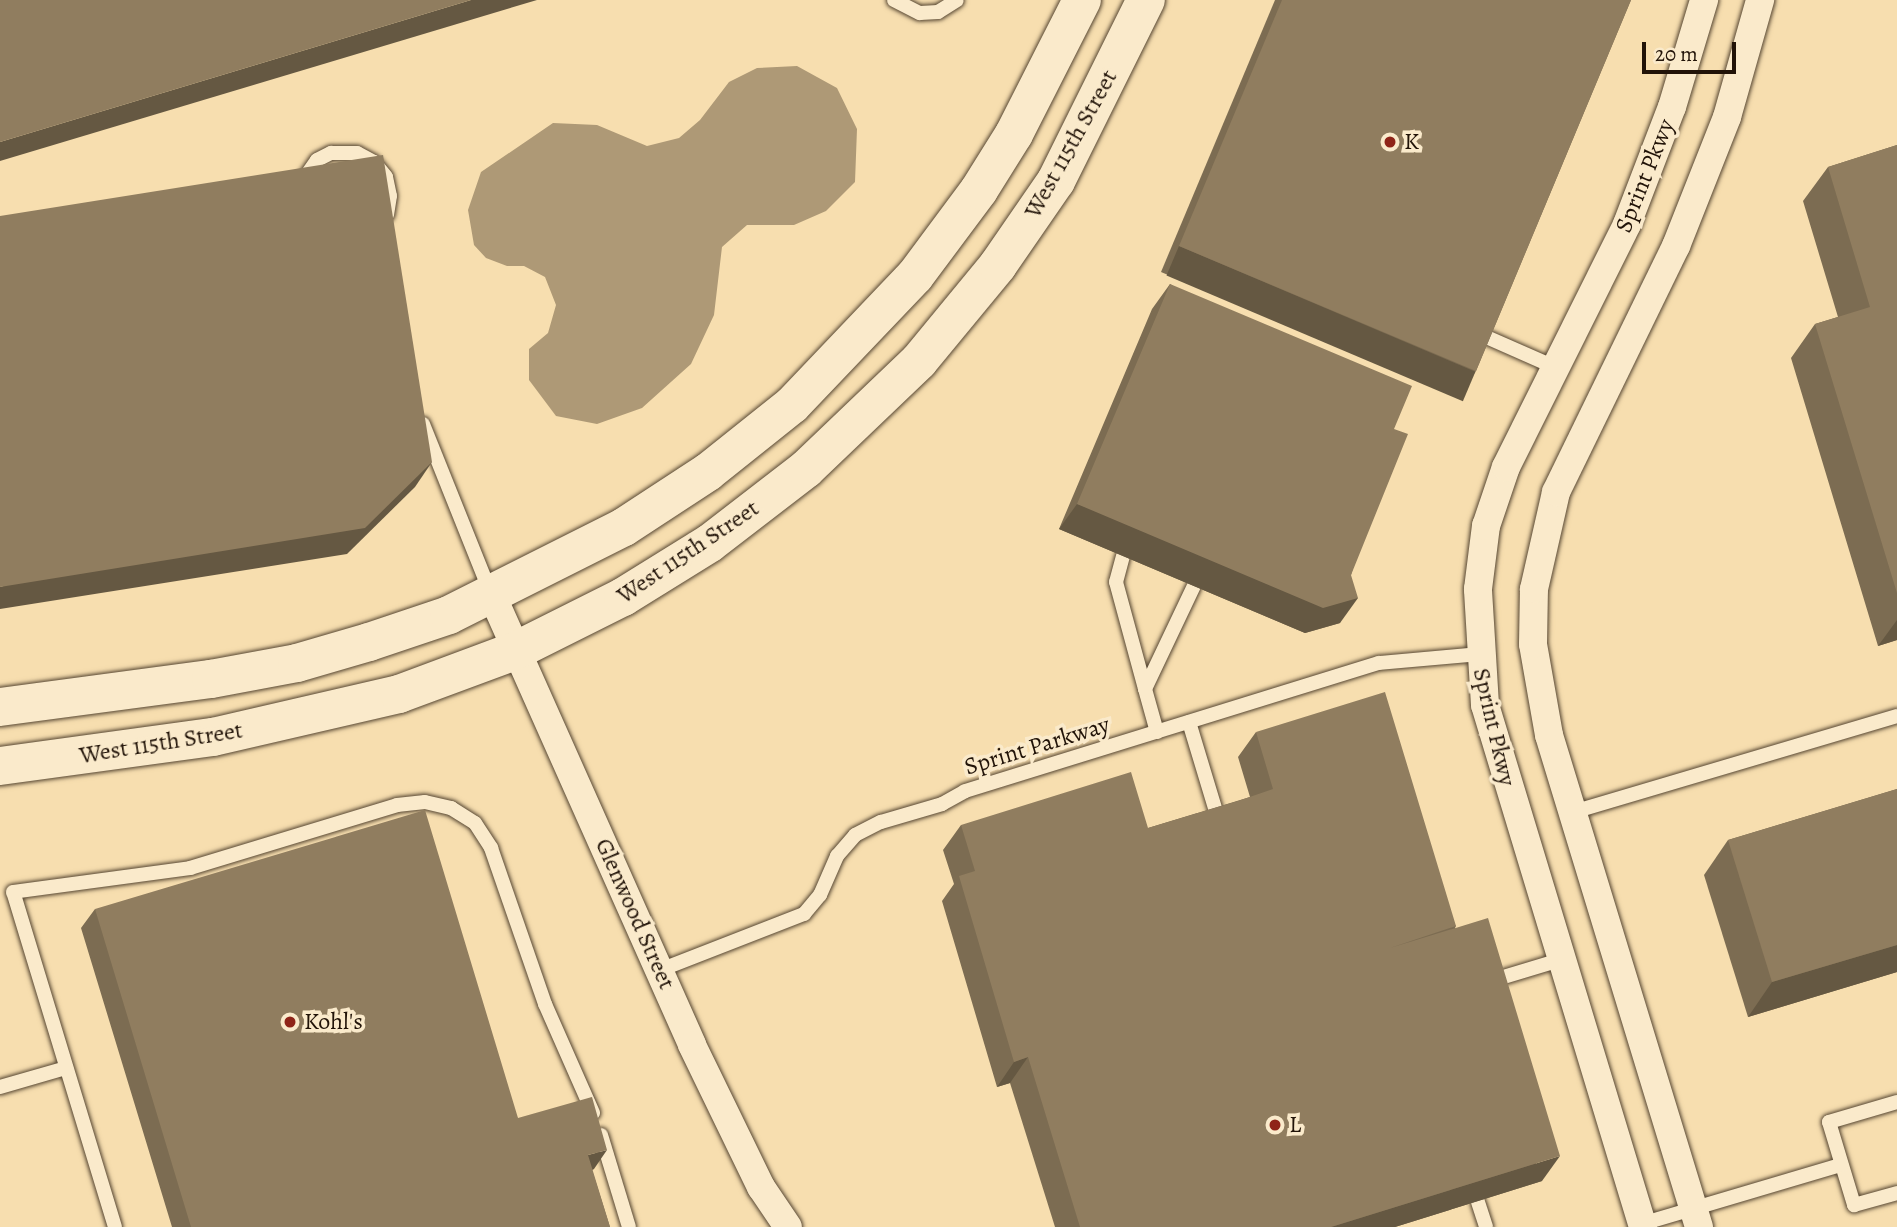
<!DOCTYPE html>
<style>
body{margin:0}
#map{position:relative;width:1897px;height:1227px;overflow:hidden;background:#f7deaf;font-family:Alegreya,serif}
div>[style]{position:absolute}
.water>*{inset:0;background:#ae9976}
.roads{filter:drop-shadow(0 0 2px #564632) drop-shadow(0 0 2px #564632)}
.lane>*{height:14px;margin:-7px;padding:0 7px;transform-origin:7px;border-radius:7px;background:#faeacb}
.street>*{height:28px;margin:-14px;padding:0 14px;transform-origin:14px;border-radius:14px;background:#faeacb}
.secondary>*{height:38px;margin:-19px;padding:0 19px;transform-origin:19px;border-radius:19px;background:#faeacb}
.wall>*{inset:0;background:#7c6c52}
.shaded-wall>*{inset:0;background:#655842;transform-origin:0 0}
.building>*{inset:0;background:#907d5f}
.dots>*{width:19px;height:19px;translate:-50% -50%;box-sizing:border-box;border:4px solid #faeacb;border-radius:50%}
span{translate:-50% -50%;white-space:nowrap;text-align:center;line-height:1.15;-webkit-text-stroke:7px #faeacb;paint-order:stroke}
.poi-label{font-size:24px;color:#211308}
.left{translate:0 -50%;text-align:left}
.street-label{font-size:24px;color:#211308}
.scale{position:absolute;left:1642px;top:42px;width:94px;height:32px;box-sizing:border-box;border:4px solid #211308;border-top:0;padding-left:9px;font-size:21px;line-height:24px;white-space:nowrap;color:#211308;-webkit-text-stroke:5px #faeacb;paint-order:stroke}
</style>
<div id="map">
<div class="water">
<i style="clip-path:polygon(797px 66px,837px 88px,857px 129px,855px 182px,826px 211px,794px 225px,747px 225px,722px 247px,714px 315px,691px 364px,642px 408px,597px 424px,556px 416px,529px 380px,529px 349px,548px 333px,556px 305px,545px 277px,524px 266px,507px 266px,486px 258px,474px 245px,468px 210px,481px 172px,553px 123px,597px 125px,647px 146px,679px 138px,700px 120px,729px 82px,757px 68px)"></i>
</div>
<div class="roads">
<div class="lane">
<i style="left:894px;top:0;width:29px;rotate:27deg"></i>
<i style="left:920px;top:13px;width:18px;rotate:-3deg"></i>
<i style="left:938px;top:12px;width:22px;rotate:-32deg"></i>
<i style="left:301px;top:183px;width:28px;rotate:-55deg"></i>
<i style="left:317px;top:160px;width:16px;rotate:-27deg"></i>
<i style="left:331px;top:153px;width:26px"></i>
<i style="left:357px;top:153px;width:19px;rotate:28deg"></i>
<i style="left:374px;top:162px;width:19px;rotate:51deg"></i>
<i style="left:386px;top:177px;width:19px;rotate:78deg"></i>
<i style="left:390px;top:196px;width:19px;rotate:99deg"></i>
<i style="left:1484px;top:336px;width:80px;rotate:23.7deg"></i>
<i style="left:423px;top:424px;width:183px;rotate:68.2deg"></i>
<i style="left:1123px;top:556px;width:27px;rotate:105deg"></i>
<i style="left:1116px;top:582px;width:111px;rotate:74.8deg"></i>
<i style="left:1189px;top:722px;width:108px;rotate:73.2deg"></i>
<i style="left:1157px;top:732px;width:45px;rotate:-105.6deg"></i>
<i style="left:1145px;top:689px;width:114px;rotate:-64.6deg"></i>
<i style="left:1573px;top:812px;width:338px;rotate:-16.5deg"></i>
<i style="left:660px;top:970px;width:155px;rotate:-21.3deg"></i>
<i style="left:804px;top:914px;width:25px;rotate:-50deg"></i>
<i style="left:820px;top:895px;width:43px;rotate:-66.4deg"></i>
<i style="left:837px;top:856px;width:28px;rotate:-49deg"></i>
<i style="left:855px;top:835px;width:29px;rotate:-27deg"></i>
<i style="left:881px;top:822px;width:64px;rotate:-16.4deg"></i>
<i style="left:942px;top:804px;width:26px;rotate:-29deg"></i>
<i style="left:965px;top:791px;width:433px;rotate:-17.2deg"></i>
<i style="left:1379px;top:663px;width:100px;rotate:-5.1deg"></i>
<i style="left:1487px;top:982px;width:76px;rotate:-16.8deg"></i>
<i style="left:0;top:1087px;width:69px;rotate:-16.1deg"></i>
<i style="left:1897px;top:1102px;width:71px;rotate:163.6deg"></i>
<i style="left:1829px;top:1122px;width:87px;rotate:73.2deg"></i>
<i style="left:1854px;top:1205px;width:45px;rotate:-15.6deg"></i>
<i style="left:601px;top:1135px;width:96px;rotate:73.1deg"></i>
<i style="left:1478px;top:1202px;width:26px;rotate:72deg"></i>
<i style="left:1638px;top:1225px;width:212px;rotate:-16.5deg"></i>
<i style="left:115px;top:1227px;width:350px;rotate:-106.9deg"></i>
<i style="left:13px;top:892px;width:179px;rotate:-7.7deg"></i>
<i style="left:190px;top:868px;width:216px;rotate:-16.9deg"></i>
<i style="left:397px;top:805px;width:28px;rotate:-6deg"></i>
<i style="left:425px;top:802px;width:27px;rotate:13deg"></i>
<i style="left:451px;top:808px;width:28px;rotate:32deg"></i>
<i style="left:475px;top:823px;width:30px;rotate:57deg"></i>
<i style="left:491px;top:848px;width:165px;rotate:70.9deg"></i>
<i style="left:545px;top:1004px;width:119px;rotate:66.2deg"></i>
</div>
<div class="street">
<i style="left:492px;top:595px;width:492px;rotate:66deg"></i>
<i style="left:692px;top:1045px;width:158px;rotate:64.1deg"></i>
<i style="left:761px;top:1187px;width:48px;rotate:56deg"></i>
<i style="left:1643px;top:1227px;width:545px;rotate:-106.84deg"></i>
<i style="left:1485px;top:705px;width:116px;rotate:-93.5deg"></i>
<i style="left:1478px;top:589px;width:64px;rotate:-82.8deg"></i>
<i style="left:1486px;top:526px;width:62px;rotate:-71.3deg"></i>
<i style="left:1506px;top:467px;width:271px;rotate:-63.5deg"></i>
<i style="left:1627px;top:224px;width:125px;rotate:-69deg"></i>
<i style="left:1672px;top:107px;width:112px;rotate:-73.3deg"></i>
<i style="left:1699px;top:1227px;width:514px;rotate:-106.96deg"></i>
<i style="left:1549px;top:735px;width:92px;rotate:-100deg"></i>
<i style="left:1533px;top:644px;width:55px;rotate:-89deg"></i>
<i style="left:1534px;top:589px;width:99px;rotate:-77.2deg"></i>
<i style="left:1556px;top:492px;width:274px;rotate:-64deg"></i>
<i style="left:1676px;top:246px;width:139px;rotate:-68.4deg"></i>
<i style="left:1727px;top:117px;width:122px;rotate:-74.2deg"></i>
</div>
<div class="secondary">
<i style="left:0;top:707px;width:213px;rotate:-7.6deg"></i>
<i style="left:211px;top:679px;width:87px;rotate:-10.5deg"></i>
<i style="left:297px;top:663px;width:75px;rotate:-16.3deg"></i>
<i style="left:369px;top:642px;width:84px;rotate:-18.6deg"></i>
<i style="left:449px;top:615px;width:196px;rotate:-26.7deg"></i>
<i style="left:624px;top:527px;width:100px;rotate:-33.2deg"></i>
<i style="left:708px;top:472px;width:107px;rotate:-38.6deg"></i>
<i style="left:792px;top:405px;width:178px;rotate:-46.4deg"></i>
<i style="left:915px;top:276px;width:107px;rotate:-53.3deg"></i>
<i style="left:979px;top:190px;width:66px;rotate:-58deg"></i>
<i style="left:1014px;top:134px;width:150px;rotate:-63.1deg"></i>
<i style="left:0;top:766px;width:215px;rotate:-7.8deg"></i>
<i style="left:213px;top:737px;width:191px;rotate:-13deg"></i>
<i style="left:399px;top:694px;width:126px;rotate:-20.4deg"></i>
<i style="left:517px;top:650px;width:119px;rotate:-26.6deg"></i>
<i style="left:623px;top:597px;width:102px;rotate:-31.8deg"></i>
<i style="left:710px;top:543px;width:121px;rotate:-37.6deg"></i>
<i style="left:806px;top:469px;width:156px;rotate:-43.7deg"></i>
<i style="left:919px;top:361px;width:124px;rotate:-50.5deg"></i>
<i style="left:998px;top:265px;width:102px;rotate:-55.4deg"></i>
<i style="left:1056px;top:181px;width:202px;rotate:-63.6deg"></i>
</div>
</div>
<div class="wall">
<i style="clip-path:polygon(1275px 0,1631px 0,1476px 371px,1458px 397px,1161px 272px)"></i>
<i style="clip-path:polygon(1897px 145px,1897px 640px,1878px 646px,1791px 358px,1815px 324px,1838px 317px,1803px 201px,1828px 167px)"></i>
<i style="clip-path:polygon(1170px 284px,1394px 429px,1351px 575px,1340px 623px,1305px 633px,1059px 529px,1152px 309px)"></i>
<i style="clip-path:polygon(1256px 732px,1456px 926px,1455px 928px,1542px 1181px,1395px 1227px,1055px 1227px,1010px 1083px,997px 1087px,942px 901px,954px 884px,943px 850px,961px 825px,1148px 828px,1250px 797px,1238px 757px)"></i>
<i style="clip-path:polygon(1897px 789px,1897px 972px,1748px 1017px,1704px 875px,1728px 840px)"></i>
<i style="clip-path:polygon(95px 909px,518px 1118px,594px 1169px,592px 1170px,610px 1227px,172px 1227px,81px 928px)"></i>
</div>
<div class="shaded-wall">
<i style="clip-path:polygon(471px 0,537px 0,0 161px,0 142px)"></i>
<i style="left:1179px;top:246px;width:322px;height:32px;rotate:23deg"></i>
<i style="clip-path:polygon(432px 462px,415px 487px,347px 554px,0 609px,0 587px)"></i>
<i style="clip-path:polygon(1077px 504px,1358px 598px,1340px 623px,1305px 633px,1059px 529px)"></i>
<i style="clip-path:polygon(1897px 620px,1897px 640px,1878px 646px)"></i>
<i style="clip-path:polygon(1897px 945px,1897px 972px,1748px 1017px,1772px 982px)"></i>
<i style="clip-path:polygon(1028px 1057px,1010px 1083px,997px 1087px,1014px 1062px)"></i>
<i style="clip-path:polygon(607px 1150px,594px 1169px,574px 1175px,588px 1155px)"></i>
<i style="clip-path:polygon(1560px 1156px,1542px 1181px,1395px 1227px,1331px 1227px)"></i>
</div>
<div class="building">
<i style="clip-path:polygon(0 0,471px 0,0 142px)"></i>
<i style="clip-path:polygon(1282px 0,1631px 0,1476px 371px,1179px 246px)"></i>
<i style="clip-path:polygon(1897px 145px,1897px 593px,1815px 324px,1870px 307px,1828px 167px)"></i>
<i style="clip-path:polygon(383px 155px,432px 462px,365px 528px,0 587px,0 216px)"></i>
<i style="clip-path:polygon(1170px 284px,1412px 386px,1394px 429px,1408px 434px,1351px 575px,1358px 598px,1323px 608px,1077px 504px)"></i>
<i style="clip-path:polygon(1385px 692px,1456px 926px,1390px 948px,1488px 918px,1560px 1156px,1331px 1227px,1080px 1227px,1028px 1057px,1014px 1062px,959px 876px,975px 871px,961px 825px,1131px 772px,1148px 828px,1238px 801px,1273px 789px,1256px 732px)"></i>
<i style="clip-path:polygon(1897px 789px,1897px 945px,1772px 982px,1728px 840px)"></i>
<i style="clip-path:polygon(425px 810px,518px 1118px,592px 1097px,607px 1150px,588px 1155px,610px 1227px,191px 1227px,95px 909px)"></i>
</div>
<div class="dots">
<i style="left:1390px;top:142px;background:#8f2418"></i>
<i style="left:290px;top:1022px;background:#8f2418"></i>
<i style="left:1275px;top:1125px;background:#8f2418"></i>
</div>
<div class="poi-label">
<span class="left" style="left:1404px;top:142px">K</span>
<span class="left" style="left:304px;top:1022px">Kohl's</span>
<span class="left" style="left:1289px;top:1125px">L</span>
</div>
<div class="street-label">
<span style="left:1071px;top:144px;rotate:-61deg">West 115th Street</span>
<span style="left:1645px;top:176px;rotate:-68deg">Sprint Pkwy</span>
<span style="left:688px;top:552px;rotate:-34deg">West 115th Street</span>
<span style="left:1494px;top:727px;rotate:77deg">Sprint Pkwy</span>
<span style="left:161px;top:743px;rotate:-9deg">West 115th Street</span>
<span style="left:1037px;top:746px;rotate:-17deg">Sprint Parkway</span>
<span style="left:635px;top:914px;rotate:66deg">Glenwood Street</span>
</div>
<div class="scale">20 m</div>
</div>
